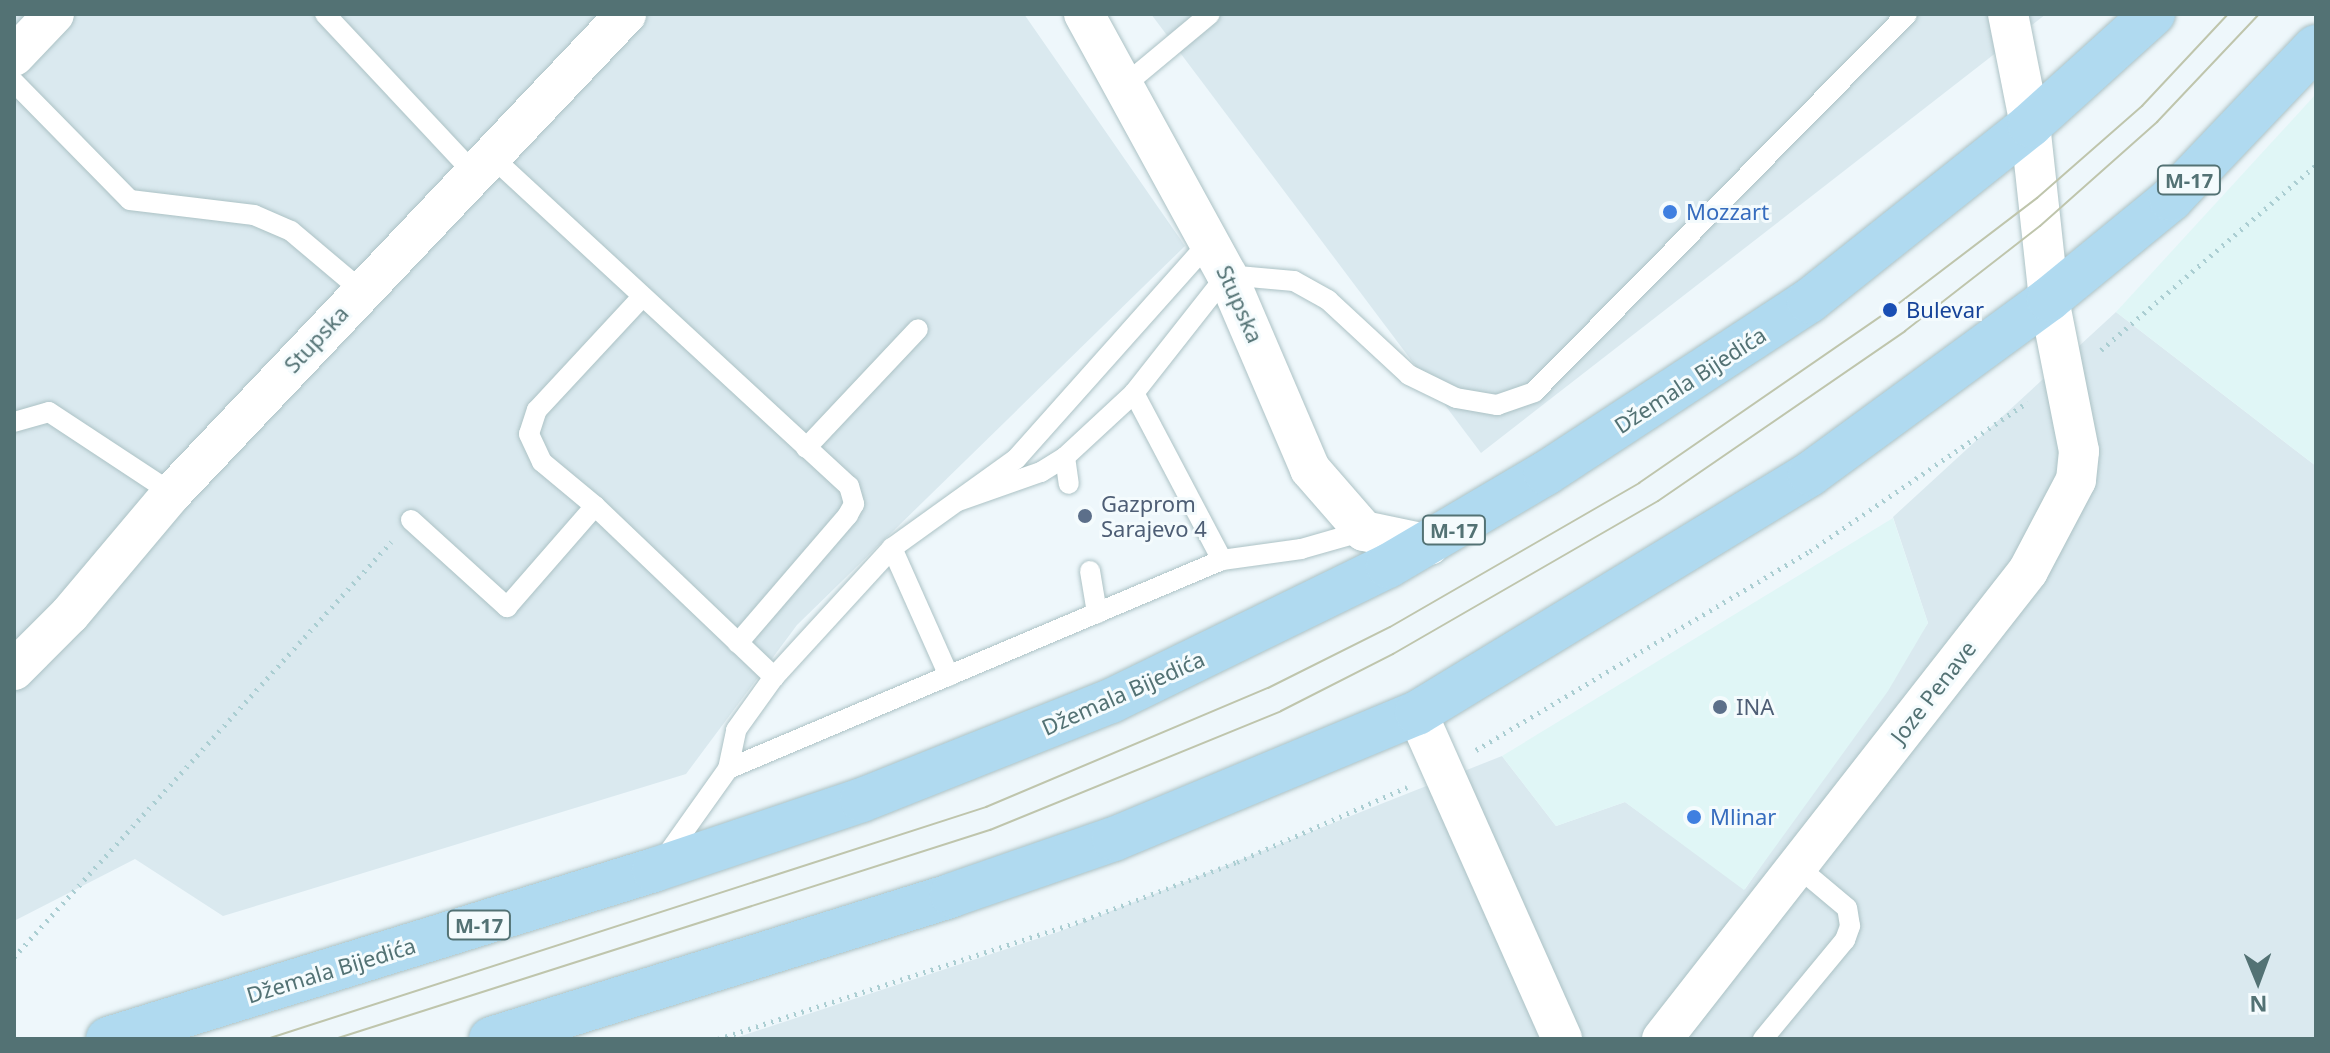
<!DOCTYPE html>
<meta charset="utf-8">
<style>
body{margin:0}
#map{position:relative;width:2330px;height:1053px;overflow:hidden;background:#eef7fb;font-family:"Noto Sans",sans-serif}
div>[style]{position:absolute}
.residential>*{inset:0;background:#dae9ef}
.commercial>*{inset:0;background:#e0f6f6}
.path>*{height:5px;margin-top:-2.5px;transform-origin:0;background:repeating-linear-gradient(90deg,#abced2 0 2px,transparent 0 8px)}
.roads{filter:drop-shadow(0 0 2px #acc2c5) drop-shadow(0 0 2px #acc2c5)}
.service>*{height:20px;margin:-10px;padding:0 10px;transform-origin:10px;border-radius:10px;background:#fff}
.minor>*{height:40px;margin:-20px;padding:0 20px;transform-origin:20px;border-radius:20px;background:#fff}
.primary>*{height:44px;margin:-22px;padding:0 22px;transform-origin:22px;border-radius:22px;background:#b0daf0}
.tram>*{height:2px;margin:-1px;padding:0 1px;transform-origin:1px;border-radius:1px;background:#bfc5ac}
.dots>*{width:22px;height:22px;translate:-50% -50%;box-sizing:border-box;border:4px solid #f4fbfd;border-radius:50%}
span{translate:-50% -50%;white-space:nowrap;text-align:center;line-height:1.15;-webkit-text-stroke:6px #f4fbfd;paint-order:stroke}
.shield-label span{padding:2px 6px;background:#f4fbfd;border:2px solid;border-radius:6px;-webkit-text-stroke-width:0}
.shield-label{font-size:20px;color:#537274;font-weight:700}
.shop-label{font-size:22px;color:#366cbe}
.left{translate:0 -50%;text-align:left}
.street-label{font-size:22px;color:#537274}
.transit-label{font-size:22px;color:#164399}
.service-label{font-size:22px;color:#4e5e75}
.frame{position:absolute;inset:0;border:16px solid #537274;pointer-events:none}
.north{position:absolute;left:2218px;top:941px;width:80px;height:80px;-webkit-text-stroke:6px #f4fbfd;paint-order:stroke;rotate:179deg;font-size:22px;font-weight:700;line-height:32px;text-align:center;color:#537274}
.north::after{content:'';display:block;margin:auto;width:28px;height:36px;background:#537274;clip-path:polygon(50% 0,100% 100%,50% 72%,0 100%)}
</style>
<div id="map">
<div class="residential">
<i style="clip-path:polygon(14px 14px,1024px 14px,1185px 246px,797px 625px,686px 774px,223px 916px,135px 859px,14px 921px)"></i>
<i style="clip-path:polygon(1151px 14px,2046px 14px,1481px 453px)"></i>
<i style="clip-path:polygon(2116px 312px,2316px 466px,2316px 1039px,732px 1039px,1058px 932px,1502px 756px,1556px 826px,1625px 802px,1745px 889px,1928px 623px,1893px 517px)"></i>
</div>
<div class="commercial">
<i style="clip-path:polygon(2316px 94px,2316px 466px,2116px 312px)"></i>
<i style="clip-path:polygon(1893px 518px,1928px 623px,1888px 691px,1744px 890px,1625px 802px,1556px 826px,1502px 756px)"></i>
</div>
<div class="path">
<i style="left:2101px;top:350px;width:284px;rotate:-40.7deg"></i>
<i style="left:1476px;top:750px;width:389px;rotate:-30.8deg"></i>
<i style="left:1810px;top:551px;width:264px;rotate:-34.4deg"></i>
<i style="left:14px;top:957px;width:561px;rotate:-47.75deg"></i>
<i style="left:718px;top:1039px;width:385px;rotate:-18deg"></i>
<i style="left:1084px;top:920px;width:164px;rotate:-20.8deg"></i>
<i style="left:1237px;top:862px;width:186px;rotate:-23.8deg"></i>
</div>
<div class="roads">
<div class="service">
<i style="left:325px;top:14px;width:216px;rotate:46.9deg"></i>
<i style="left:14px;top:82px;width:165px;rotate:45.5deg"></i>
<i style="left:130px;top:200px;width:125px;rotate:6.9deg"></i>
<i style="left:254px;top:215px;width:40px;rotate:23.4deg"></i>
<i style="left:291px;top:231px;width:93px;rotate:40.2deg"></i>
<i style="left:1126px;top:84px;width:109px;rotate:-39.8deg"></i>
<i style="left:491px;top:156px;width:487px;rotate:42.7deg"></i>
<i style="left:849px;top:486px;width:19px;rotate:74deg"></i>
<i style="left:854px;top:504px;width:13px;rotate:119deg"></i>
<i style="left:848px;top:515px;width:169px;rotate:130.7deg"></i>
<i style="left:1134px;top:393px;width:189px;rotate:62.2deg"></i>
<i style="left:14px;top:422px;width:36px;rotate:-16deg"></i>
<i style="left:49px;top:412px;width:147px;rotate:33.4deg"></i>
<i style="left:806px;top:448px;width:163px;rotate:-46.7deg"></i>
<i style="left:1065px;top:457px;width:27px;rotate:82deg"></i>
<i style="left:958px;top:501px;width:88px;rotate:-19.3deg"></i>
<i style="left:1041px;top:472px;width:28px;rotate:-32deg"></i>
<i style="left:1065px;top:457px;width:94px;rotate:-42.8deg"></i>
<i style="left:1134px;top:393px;width:150px;rotate:-51.8deg"></i>
<i style="left:1227px;top:275px;width:67px;rotate:5.1deg"></i>
<i style="left:1294px;top:281px;width:39px;rotate:29deg"></i>
<i style="left:1328px;top:300px;width:110px;rotate:42.8deg"></i>
<i style="left:1409px;top:375px;width:52px;rotate:26.1deg"></i>
<i style="left:1456px;top:398px;width:42px;rotate:9.7deg"></i>
<i style="left:1497px;top:405px;width:39px;rotate:-19deg"></i>
<i style="left:1534px;top:392px;width:531px;rotate:-45.38deg"></i>
<i style="left:595px;top:506px;width:69px;rotate:-140.3deg"></i>
<i style="left:542px;top:462px;width:31px;rotate:-115deg"></i>
<i style="left:529px;top:434px;width:25px;rotate:-72deg"></i>
<i style="left:537px;top:410px;width:151px;rotate:-47.1deg"></i>
<i style="left:411px;top:520px;width:130px;rotate:42.2deg"></i>
<i style="left:507px;top:607px;width:134px;rotate:-48.9deg"></i>
<i style="left:595px;top:506px;width:248px;rotate:43.7deg"></i>
<i style="left:892px;top:548px;width:140px;rotate:66deg"></i>
<i style="left:1090px;top:571px;width:43px;rotate:80.5deg"></i>
<i style="left:728px;top:769px;width:40px;rotate:-78deg"></i>
<i style="left:736px;top:730px;width:65px;rotate:-54.4deg"></i>
<i style="left:774px;top:677px;width:175px;rotate:-47.5deg"></i>
<i style="left:892px;top:548px;width:153px;rotate:-35.7deg"></i>
<i style="left:1016px;top:459px;width:292px;rotate:-48.3deg"></i>
<i style="left:664px;top:859px;width:110px;rotate:-54.6deg"></i>
<i style="left:728px;top:769px;width:536px;rotate:-22.93deg"></i>
<i style="left:1222px;top:560px;width:80px;rotate:-7.9deg"></i>
<i style="left:1301px;top:549px;width:66px;rotate:-15.9deg"></i>
<i style="left:1763px;top:1039px;width:129px;rotate:-50.4deg"></i>
<i style="left:1845px;top:940px;width:15px;rotate:-70deg"></i>
<i style="left:1850px;top:926px;width:18px;rotate:-99deg"></i>
<i style="left:1847px;top:908px;width:65px;rotate:-140deg"></i>
</div>
<div class="minor">
<i style="left:1084px;top:14px;width:298px;rotate:61.3deg"></i>
<i style="left:1227px;top:275px;width:211px;rotate:66.8deg"></i>
<i style="left:1310px;top:469px;width:82px;rotate:48.9deg"></i>
<i style="left:1364px;top:531px;width:67px;rotate:12deg"></i>
<i style="left:14px;top:56px;width:58px;rotate:-46.4deg"></i>
<i style="left:14px;top:670px;width:79px;rotate:-45deg"></i>
<i style="left:70px;top:614px;width:158px;rotate:-49.9deg"></i>
<i style="left:172px;top:493px;width:660px;rotate:-46.53deg"></i>
<i style="left:1417px;top:713px;width:357px;rotate:66deg"></i>
<i style="left:1662px;top:1039px;width:594px;rotate:-51.97deg"></i>
<i style="left:2028px;top:571px;width:103px;rotate:-62.2deg"></i>
<i style="left:2076px;top:480px;width:29px;rotate:-84deg"></i>
<i style="left:2079px;top:451px;width:155px;rotate:-101.2deg"></i>
<i style="left:2049px;top:299px;width:175px;rotate:-96.2deg"></i>
<i style="left:2030px;top:125px;width:113px;rotate:-101.2deg"></i>
</div>
<div class="primary">
<i style="left:108px;top:1039px;width:572px;rotate:-17.2deg"></i>
<i style="left:654px;top:870px;width:219px;rotate:-18.6deg"></i>
<i style="left:862px;top:800px;width:268px;rotate:-21.7deg"></i>
<i style="left:1111px;top:701px;width:308px;rotate:-26deg"></i>
<i style="left:1388px;top:566px;width:183px;rotate:-30.5deg"></i>
<i style="left:1546px;top:473px;width:314px;rotate:-33.2deg"></i>
<i style="left:1809px;top:301px;width:283px;rotate:-38.5deg"></i>
<i style="left:2030px;top:125px;width:166px;rotate:-42.1deg"></i>
<i style="left:491px;top:1039px;width:483px;rotate:-17.3deg"></i>
<i style="left:952px;top:895px;width:171px;rotate:-19.1deg"></i>
<i style="left:1114px;top:839px;width:328px;rotate:-22.6deg"></i>
<i style="left:1417px;top:713px;width:460px;rotate:-31.3deg"></i>
<i style="left:1810px;top:474px;width:296px;rotate:-36.2deg"></i>
<i style="left:2049px;top:299px;width:158px;rotate:-39.3deg"></i>
<i style="left:2171px;top:199px;width:210px;rotate:-46.4deg"></i>
</div>
</div>
<div class="tram">
<i style="left:267px;top:1039px;width:756px;rotate:-17.88deg"></i>
<i style="left:986px;top:807px;width:306px;rotate:-22.9deg"></i>
<i style="left:1268px;top:688px;width:136px;rotate:-26.6deg"></i>
<i style="left:1390px;top:627px;width:288px;rotate:-30deg"></i>
<i style="left:1639px;top:483px;width:305px;rotate:-34.6deg"></i>
<i style="left:1890px;top:310px;width:185px;rotate:-37.3deg"></i>
<i style="left:2037px;top:198px;width:140px;rotate:-41.2deg"></i>
<i style="left:2142px;top:106px;width:126px;rotate:-46.9deg"></i>
<i style="left:335px;top:1039px;width:688px;rotate:-17.7deg"></i>
<i style="left:990px;top:830px;width:314px;rotate:-22.2deg"></i>
<i style="left:1281px;top:711px;width:126px;rotate:-27deg"></i>
<i style="left:1393px;top:654px;width:306px;rotate:-30deg"></i>
<i style="left:1658px;top:501px;width:300px;rotate:-34.5deg"></i>
<i style="left:1905px;top:331px;width:171px;rotate:-37.9deg"></i>
<i style="left:2040px;top:226px;width:157px;rotate:-41.6deg"></i>
<i style="left:2157px;top:122px;width:149px;rotate:-46.6deg"></i>
</div>
<div class="dots">
<i style="left:1670px;top:212px;background:#3f7fe0"></i>
<i style="left:1890px;top:310px;background:#1a4fb4"></i>
<i style="left:1085px;top:516px;background:#5c6f8a"></i>
<i style="left:1720px;top:707px;background:#5c6f8a"></i>
<i style="left:1694px;top:817px;background:#3f7fe0"></i>
</div>
<div class="shield-label">
<span style="left:2189px;top:180px">M-17</span>
<span style="left:1454px;top:530px">M-17</span>
<span style="left:479px;top:925px">M-17</span>
</div>
<div class="shop-label">
<span class="left" style="left:1686px;top:212px">Mozzart</span>
<span class="left" style="left:1710px;top:817px">Mlinar</span>
</div>
<div class="street-label">
<span style="left:1240px;top:304px;rotate:66deg">Stupska</span>
<span style="left:316px;top:339px;rotate:-47deg">Stupska</span>
<span style="left:1690px;top:380px;rotate:-33deg">Džemala Bijedića</span>
<span style="left:1933px;top:692px;rotate:-52deg">Joze Penave</span>
<span style="left:1123px;top:693px;rotate:-24deg">Džemala Bijedića</span>
<span style="left:331px;top:970px;rotate:-17deg">Džemala Bijedića</span>
</div>
<div class="transit-label">
<span class="left" style="left:1906px;top:310px">Bulevar</span>
</div>
<div class="service-label">
<span class="left" style="left:1101px;top:516px">Gazprom<br>Sarajevo 4</span>
<span class="left" style="left:1736px;top:707px">INA</span>
</div>
<div class="frame"></div>
<div class="north">N</div>
</div>
